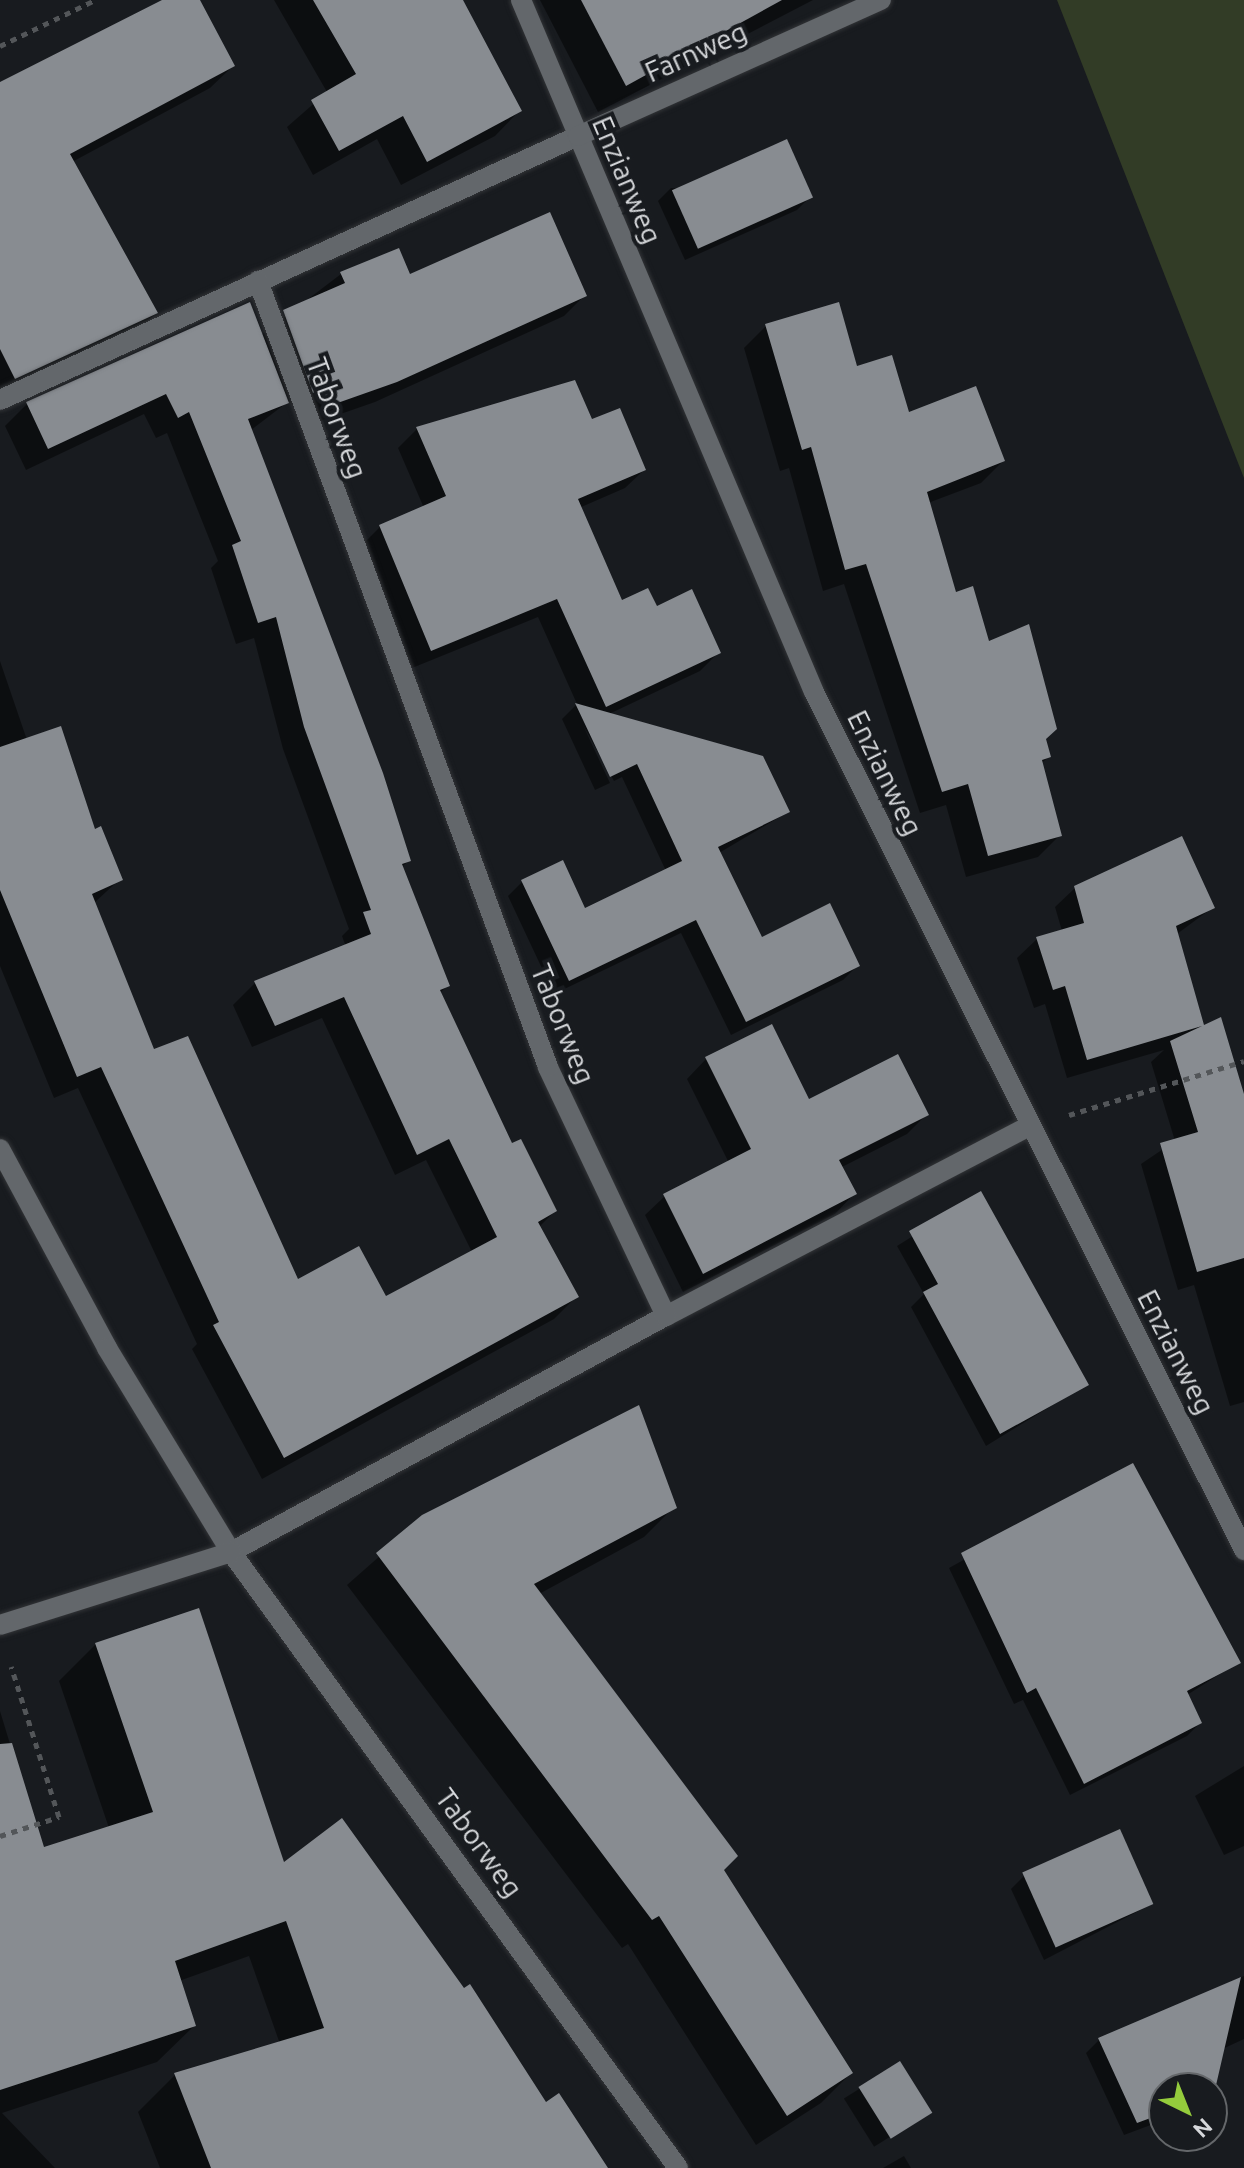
<!DOCTYPE html>
<style>
body{margin:0}
#map{position:relative;width:1244px;height:2168px;overflow:hidden;background:#181b1f;font-family:Ubuntu,sans-serif}
div>[style]{position:absolute}
.green>*{inset:0;background:#323c26}
.shadow>*{inset:0;background:#0007;transform-origin:0 0}
.building>*{inset:0;background:#888c91;transform-origin:0 0}
.path>*{height:5px;margin-top:-2.5px;transform-origin:0;background:repeating-linear-gradient(90deg,#535659 0 6px,transparent 0 12px)}
.roads{filter:drop-shadow(0 0 2px #323437) drop-shadow(0 0 2px #323437)}
.lane>*{height:20px;margin:-10px;padding:0 10px;transform-origin:10px;border-radius:10px;background:#63676b}
.street>*{height:20px;margin:-10px;padding:0 10px;transform-origin:10px;border-radius:10px;background:#63676b}
span{translate:-50% -50%;white-space:nowrap;text-align:center;line-height:1.15;-webkit-text-stroke:8px #181b1f;paint-order:stroke}
.street-label{font-size:28px;color:#d6d8db}
.north{position:absolute;left:1148px;top:2072px;width:80px;height:80px;box-sizing:border-box;background:#181b1f;border:2px solid #64676a;border-radius:50%;rotate:137deg;font-size:22px;font-weight:700;line-height:32px;text-align:center;color:#d6d8db}
.north::after{content:'';display:block;margin:auto;width:28px;height:36px;background:#94cc3c;clip-path:polygon(50% 0,100% 100%,50% 72%,0 100%)}
</style>
<div id="map">
<div class="green">
<i style="clip-path:polygon(1057px 0,1244px 0,1244px 478px)"></i>
</div>
<div class="shadow">
<i style="clip-path:polygon(166px 0,198px 0,233px 66px,210px 88px,72px 162px,156px 313px,134px 335px,0 396px,0 88px)"></i>
<i style="clip-path:polygon(274px 0,459px 0,520px 110px,495px 136px,401px 185px,377px 139px,313px 175px,287px 127px,327px 92px)"></i>
<i style="clip-path:polygon(540px 0,813px 0,598px 112px)"></i>
<i style="clip-path:polygon(671px 188px,810px 197px,797px 210px,685px 260px,658px 201px)"></i>
<i style="clip-path:polygon(398px 250px,409px 277px,584px 296px,564px 316px,375px 402px,309px 425px,289px 401px,251px 430px,409px 860px,401px 868px,448px 985px,440px 993px,511px 1146px,555px 1211px,539px 1227px,576px 1297px,554px 1319px,262px 1479px,192px 1349px,197px 1344px,78px 1088px,54px 1098px,0 966px,0 661px,27px 740px,120px 879px,93px 904px,153px 1052px,297px 1282px,386px 1299px,472px 1252px,426px 1160px,395px 1175px,322px 1018px,252px 1047px,233px 1005px,255px 983px,346px 947px,342px 936px,349px 929px,283px 749px,254px 638px,236px 644px,211px 568px,218px 561px,167px 433px,156px 438px,144px 414px,26px 470px,5px 426px,27px 404px,261px 335px,341px 274px)"></i>
<i style="clip-path:polygon(766px 326px,856px 368px,908px 415px,1003px 461px,981px 483px,928px 503px,954px 594px,1044px 739px,1049px 756px,1041px 764px,1060px 835px,1038px 857px,966px 877px,946px 805px,920px 813px,844px 584px,823px 591px,789px 468px,780px 471px,744px 348px)"></i>
<i style="clip-path:polygon(590px 422px,644px 470px,625px 488px,579px 508px,621px 603px,656px 609px,719px 652px,700px 671px,609px 714px,788px 812px,719px 853px,761px 939px,858px 965px,843px 980px,731px 1035px,681px 933px,554px 994px,508px 896px,523px 881px,584px 911px,666px 871px,622px 777px,614px 781px,583px 725px,610px 783px,595px 790px,562px 719px,577px 704px,538px 617px,412px 668px,361px 546px,380px 527px,424px 508px,398px 448px,417px 429px)"></i>
<i style="clip-path:polygon(1075px 888px,1212px 908px,1177px 934px,1203px 1028px,1244px 1101px,1244px 1402px,1230px 1406px,1194px 1285px,1178px 1290px,1141px 1164px,1175px 1141px,1151px 1062px,1164px 1050px,1067px 1078px,1045px 1004px,1034px 1008px,1017px 958px,1037px 939px,1062px 931px,1055px 907px)"></i>
<i style="clip-path:polygon(706px 1059px,808px 1102px,926px 1115px,907px 1134px,840px 1168px,854px 1194px,835px 1214px,683px 1292px,645px 1215px,665px 1196px,729px 1163px,687px 1079px)"></i>
<i style="clip-path:polygon(980px 1194px,1087px 1384px,986px 1446px,911px 1307px,924px 1294px,897px 1246px)"></i>
<i style="clip-path:polygon(1133px 1466px,1239px 1662px,1187px 1695px,1200px 1723px,1187px 1736px,1070px 1795px,1023px 1700px,1014px 1704px,949px 1568px)"></i>
<i style="clip-path:polygon(674px 1507px,644px 1537px,539px 1594px,851px 2073px,821px 2103px,756px 2145px,628px 1944px,622px 1948px,347px 1585px,424px 1517px)"></i>
<i style="clip-path:polygon(96px 1644px,283px 1865px,606px 2168px,160px 2168px,138px 2112px,175px 2075px,280px 2044px,249px 1956px,179px 1981px,194px 2026px,157px 2062px,2px 2113px,55px 2168px,0 2168px,0 1711px,42px 1849px,109px 1828px,59px 1681px)"></i>
<i style="clip-path:polygon(1244px 1766px,1244px 1846px,1224px 1855px,1195px 1796px)"></i>
<i style="clip-path:polygon(1024px 1876px,1152px 1904px,1044px 1960px,1011px 1889px)"></i>
<i style="clip-path:polygon(1244px 1976px,1244px 2039px,1216px 2052px,1212px 2092px,1164px 2088px,1164px 2120px,1124px 2135px,1086px 2053px,1099px 2040px)"></i>
<i style="left:899px;top:2064px;width:57px;height:65px;rotate:58deg"></i>
<i style="clip-path:polygon(904px 2156px,911px 2168px,883px 2168px)"></i>
</div>
<div class="building">
<i style="clip-path:polygon(162px 0,200px 0,235px 66px,70px 154px,158px 313px,15px 379px,0 349px,0 82px)"></i>
<i style="clip-path:polygon(313px 0,463px 0,522px 111px,427px 162px,403px 116px,339px 151px,311px 100px,356px 74px)"></i>
<i style="clip-path:polygon(581px 0,782px 0,626px 86px)"></i>
<i style="left:787px;top:139px;width:64px;height:126px;rotate:66deg"></i>
<i style="clip-path:polygon(550px 212px,587px 296px,397px 382px,329px 406px,323px 390px,313px 393px,283px 310px,345px 283px,340px 272px,399px 248px,410px 274px)"></i>
<i style="clip-path:polygon(250px 302px,289px 403px,248px 419px,383px 773px,411px 861px,402px 864px,450px 986px,440px 990px,512px 1143px,521px 1139px,557px 1211px,538px 1222px,579px 1297px,284px 1458px,213px 1325px,219px 1322px,101px 1067px,77px 1077px,0 890px,0 747px,61px 726px,95px 829px,101px 826px,123px 880px,92px 894px,154px 1049px,188px 1036px,298px 1279px,359px 1246px,386px 1296px,497px 1237px,449px 1139px,417px 1155px,344px 997px,275px 1026px,254px 981px,371px 934px,363px 912px,371px 910px,304px 727px,276px 617px,258px 623px,232px 545px,241px 541px,189px 412px,178px 418px,166px 394px,48px 449px,26px 402px)"></i>
<i style="clip-path:polygon(839px 302px,857px 366px,892px 355px,909px 412px,976px 386px,1005px 461px,927px 492px,956px 592px,973px 586px,989px 641px,1029px 624px,1057px 729px,1046px 739px,1051px 757px,1042px 760px,1062px 836px,988px 856px,968px 784px,942px 792px,866px 564px,845px 570px,811px 447px,802px 450px,765px 324px)"></i>
<i style="clip-path:polygon(575px 380px,592px 419px,620px 408px,646px 470px,578px 499px,622px 600px,648px 588px,657px 606px,692px 589px,721px 653px,606px 707px,557px 599px,431px 651px,379px 525px,446px 496px,416px 427px)"></i>
<i style="clip-path:polygon(575px 703px,763px 756px,790px 812px,718px 847px,762px 937px,830px 903px,860px 966px,746px 1022px,696px 920px,569px 981px,521px 880px,563px 860px,585px 908px,682px 861px,637px 764px,610px 777px)"></i>
<i style="clip-path:polygon(1182px 836px,1215px 908px,1176px 926px,1204px 1025px,1221px 1017px,1244px 1094px,1244px 1258px,1197px 1272px,1160px 1143px,1198px 1132px,1170px 1041px,1202px 1026px,1087px 1060px,1065px 986px,1053px 990px,1036px 937px,1084px 923px,1074px 886px)"></i>
<i style="clip-path:polygon(772px 1024px,809px 1099px,898px 1054px,929px 1115px,839px 1160px,857px 1194px,703px 1274px,663px 1194px,751px 1149px,705px 1057px)"></i>
<i style="clip-path:polygon(981px 1191px,1089px 1385px,1000px 1434px,923px 1292px,938px 1284px,909px 1231px)"></i>
<i style="clip-path:polygon(639px 1405px,677px 1508px,534px 1584px,738px 1856px,724px 1870px,853px 2073px,787px 2116px,659px 1916px,652px 1920px,376px 1553px,422px 1515px)"></i>
<i style="clip-path:polygon(1133px 1463px,1241px 1663px,1187px 1691px,1202px 1723px,1084px 1784px,1036px 1688px,1027px 1693px,961px 1553px)"></i>
<i style="clip-path:polygon(199px 1608px,284px 1862px,342px 1818px,464px 1988px,470px 1984px,546px 2102px,559px 2093px,608px 2168px,211px 2168px,174px 2073px,324px 2028px,286px 1921px,175px 1961px,196px 2026px,0 2090px,0 1744px,12px 1743px,44px 1847px,153px 1812px,95px 1643px)"></i>
<i style="left:1120px;top:1829px;width:82px;height:107px;rotate:66deg"></i>
<i style="clip-path:polygon(1241px 1977px,1214px 2094px,1212px 2088px,1164px 2088px,1164px 2113px,1137px 2123px,1098px 2038px)"></i>
<i style="left:900px;top:2061px;width:61px;height:49px;rotate:58deg"></i>
</div>
<div class="path">
<i style="left:0;top:46px;width:106px;rotate:-25.8deg"></i>
<i style="left:1069px;top:1115px;width:183px;rotate:-17.1deg"></i>
<i style="left:0;top:1836px;width:62px;rotate:-17.9deg"></i>
<i style="left:59px;top:1817px;width:158px;rotate:-107.6deg"></i>
</div>
<div class="roads">
<div class="lane">
<i style="left:0;top:400px;width:635px;rotate:-24.55deg"></i>
<i style="left:666px;top:1316px;width:411px;rotate:-27.6deg"></i>
<i style="left:231px;top:1552px;width:495px;rotate:-28.5deg"></i>
<i style="left:666px;top:1316px;width:276px;rotate:-115.4deg"></i>
<i style="left:548px;top:1067px;width:838px;rotate:-110.25deg"></i>
</div>
<div class="street">
<i style="left:521px;top:0;width:751px;rotate:67.05deg"></i>
<i style="left:814px;top:692px;width:960px;rotate:63.38deg"></i>
<i style="left:578px;top:136px;width:332px;rotate:-24.2deg"></i>
<i style="left:0;top:1149px;width:226px;rotate:61.7deg"></i>
<i style="left:107px;top:1348px;width:239px;rotate:58.7deg"></i>
<i style="left:231px;top:1552px;width:761px;rotate:54.03deg"></i>
<i style="left:0;top:1625px;width:242px;rotate:-17.5deg"></i>
</div>
</div>
<div class="street-label">
<span style="left:696px;top:52px;rotate:-24deg">Farnweg</span>
<span style="left:627px;top:180px;rotate:67deg">Enzianweg</span>
<span style="left:337px;top:418px;rotate:70deg">Taborweg</span>
<span style="left:885px;top:773px;rotate:64deg">Enzianweg</span>
<span style="left:563px;top:1024px;rotate:68deg">Taborweg</span>
<span style="left:1176px;top:1352px;rotate:63deg">Enzianweg</span>
<span style="left:479px;top:1843px;rotate:54deg">Taborweg</span>
</div>
<div class="north">N</div>
</div>
